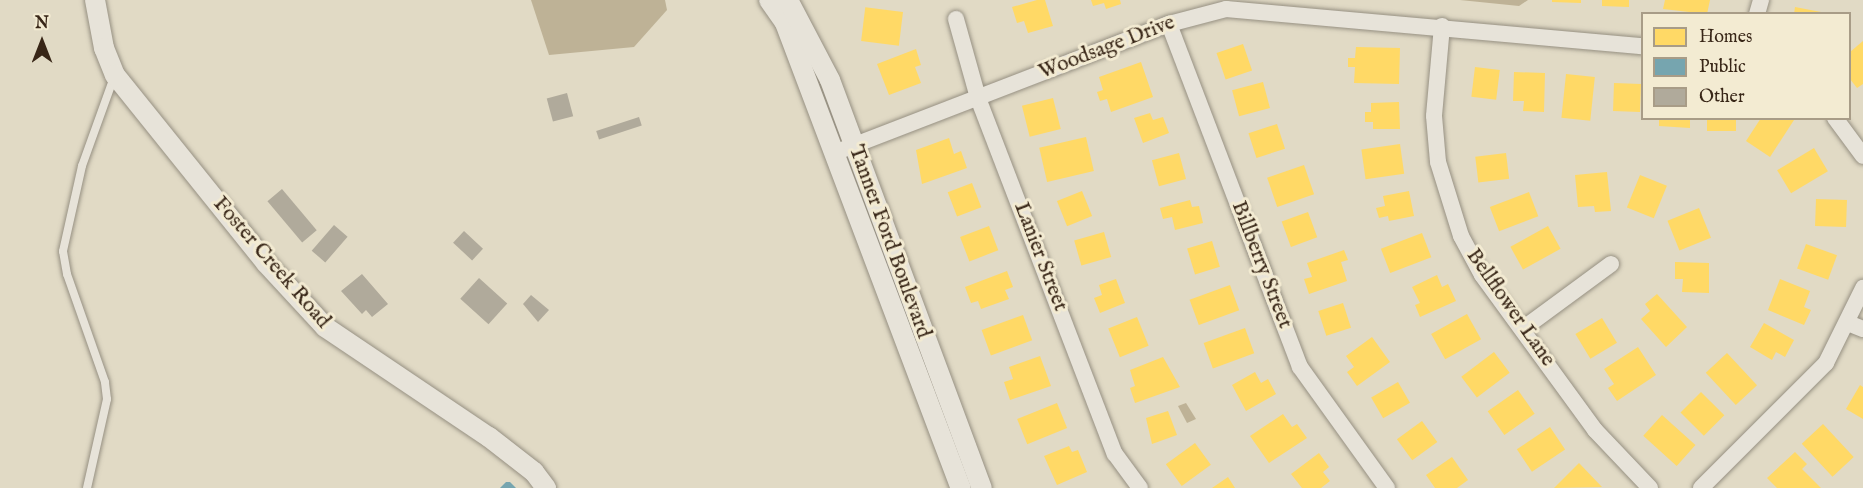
<!DOCTYPE html>
<style>
body{margin:0}
#map{position:relative;width:1863px;height:488px;overflow:hidden;background:#e1dac5;font-family:"IM FELL English",serif}
div>[style]{position:absolute}
.water>*{inset:0;background:#beb296}
.homes>*{inset:0;background:#ffd966;transform-origin:0 0}
.public>*{inset:0;background:#76a5af}
.building>*{inset:0;background:#b0aa9b;transform-origin:0 0}
.roads{filter:drop-shadow(0 0 2px #969082) drop-shadow(0 0 2px #969082)}
.service>*{height:8px;margin:-4px;padding:0 4px;transform-origin:4px;border-radius:4px;background:#e7e3d9}
.minor>*{height:16px;margin:-8px;padding:0 8px;transform-origin:8px;border-radius:8px;background:#e7e3d9}
.tertiary>*{height:20px;margin:-10px;padding:0 10px;transform-origin:10px;border-radius:10px;background:#e7e3d9}
span{translate:-50% -50%;white-space:nowrap;text-align:center;line-height:1.15;-webkit-text-stroke:6px #f3ebd2;paint-order:stroke}
.street-label{font-size:21px;color:#382617}
.legend{position:absolute;left:1641px;top:12px;width:210px;height:108px;box-sizing:border-box;background:#f3ebd2;border:2px solid #a89c87;margin:0;padding:8px 10px;list-style:none;font-size:18px;color:#382617}
.legend li{display:flex;align-items:center;gap:12px;height:30px}
.legend b{width:30px;border:2px solid #a89c87}
.north{position:absolute;left:12px;top:12px;width:60px;height:60px;-webkit-text-stroke:4px #f3ebd2;paint-order:stroke;rotate:0deg;font-size:16px;font-weight:700;line-height:24px;text-align:center;color:#382617}
.north::after{content:'';display:block;margin:auto;width:21px;height:27px;background:#382617;clip-path:polygon(50% 0,100% 100%,50% 72%,0 100%)}
</style>
<div id="map">
<div class="water">
<i style="clip-path:polygon(531px 0,665px 0,667px 10px,634px 47px,549px 55px)"></i>
<i style="clip-path:polygon(1460px 0,1528px 0,1519px 6px)"></i>
<i style="clip-path:polygon(1186px 403px,1196px 419px,1187px 423px,1178px 406px)"></i>
</div>
<div class="homes">
<i style="clip-path:polygon(1037px 0,1045px 0,1053px 26px,1028px 33px,1024px 21px,1017px 23px,1012px 7px)"></i>
<i style="clip-path:polygon(1091px 0,1120px 0,1121px 4px,1106px 9px,1104px 3px,1093px 6px)"></i>
<i style="clip-path:polygon(1552px 0,1581px 0,1581px 3px,1552px 2px)"></i>
<i style="clip-path:polygon(1602px 0,1629px 0,1629px 7px,1602px 6px)"></i>
<i style="clip-path:polygon(1665px 0,1710px 0,1707px 14px,1663px 9px)"></i>
<i style="clip-path:polygon(1795px 7px,1821px 12px,1821px 14px,1794px 14px)"></i>
<i style="left:903px;top:12px;width:34px;height:38px;rotate:97deg"></i>
<i style="clip-path:polygon(1863px 41px,1863px 84px,1857px 88px,1850px 79px,1850px 52px)"></i>
<i style="left:1243px;top:44px;width:28px;height:28px;rotate:71deg"></i>
<i style="clip-path:polygon(1356px 47px,1400px 48px,1399px 84px,1354px 83px,1355px 67px,1348px 67px,1348px 58px,1355px 58px)"></i>
<i style="clip-path:polygon(916px 49px,921px 65px,915px 67px,921px 83px,889px 95px,877px 64px)"></i>
<i style="clip-path:polygon(1141px 62px,1153px 97px,1111px 112px,1107px 99px,1100px 101px,1097px 92px,1103px 90px,1099px 77px)"></i>
<i style="left:1475px;top:67px;width:25px;height:30px;rotate:7deg"></i>
<i style="clip-path:polygon(1514px 72px,1545px 73px,1544px 112px,1523px 111px,1524px 101px,1513px 101px)"></i>
<i style="left:1566px;top:74px;width:29px;height:44px;rotate:6deg"></i>
<i style="left:1263px;top:82px;width:27px;height:32px;rotate:75deg"></i>
<i style="left:1614px;top:83px;width:27px;height:28px;rotate:2deg"></i>
<i style="left:1053px;top:98px;width:32px;height:32px;rotate:76deg"></i>
<i style="clip-path:polygon(1399px 102px,1400px 129px,1373px 129px,1373px 122px,1365px 122px,1365px 112px,1371px 112px,1371px 103px)"></i>
<i style="clip-path:polygon(1150px 113px,1153px 120px,1163px 117px,1169px 133px,1143px 143px,1134px 118px)"></i>
<i style="clip-path:polygon(1659px 118px,1690px 118px,1690px 128px,1659px 126px)"></i>
<i style="left:1707px;top:118px;width:29px;height:13px"></i>
<i style="clip-path:polygon(1761px 118px,1794px 120px,1770px 157px,1746px 141px)"></i>
<i style="left:1277px;top:124px;width:26px;height:30px;rotate:72deg"></i>
<i style="left:1086px;top:137px;width:35px;height:48px;rotate:77deg"></i>
<i style="clip-path:polygon(949px 138px,954px 154px,961px 151px,967px 168px,922px 184px,916px 150px)"></i>
<i style="left:1400px;top:144px;width:30px;height:39px;rotate:82deg"></i>
<i style="left:1814px;top:148px;width:27px;height:43px;rotate:59deg"></i>
<i style="left:1179px;top:153px;width:27px;height:28px;rotate:75deg"></i>
<i style="left:1506px;top:153px;width:26px;height:31px;rotate:83deg"></i>
<i style="left:1304px;top:165px;width:31px;height:39px;rotate:71deg"></i>
<i style="clip-path:polygon(1607px 172px,1611px 211px,1595px 212px,1594px 206px,1578px 207px,1575px 175px)"></i>
<i style="left:1640px;top:175px;width:29px;height:35px;rotate:22deg"></i>
<i style="left:972px;top:183px;width:26px;height:26px;rotate:69deg"></i>
<i style="left:1082px;top:191px;width:27px;height:27px;rotate:68deg"></i>
<i style="clip-path:polygon(1409px 191px,1414px 216px,1389px 221px,1388px 216px,1379px 218px,1376px 208px,1385px 206px,1383px 196px)"></i>
<i style="left:1529px;top:192px;width:26px;height:42px;rotate:69deg"></i>
<i style="left:1816px;top:199px;width:31px;height:27px;rotate:2deg"></i>
<i style="clip-path:polygon(1190px 200px,1192px 207px,1199px 206px,1203px 223px,1175px 230px,1172px 217px,1163px 219px,1160px 208px)"></i>
<i style="left:1699px;top:208px;width:32px;height:34px;rotate:68deg"></i>
<i style="left:1308px;top:212px;width:27px;height:28px;rotate:70deg"></i>
<i style="left:989px;top:226px;width:26px;height:31px;rotate:69deg"></i>
<i style="left:1548px;top:226px;width:26px;height:43px;rotate:61deg"></i>
<i style="left:1104px;top:232px;width:26px;height:31px;rotate:74deg"></i>
<i style="left:1422px;top:233px;width:26px;height:44px;rotate:69deg"></i>
<i style="left:1212px;top:241px;width:27px;height:26px;rotate:73deg"></i>
<i style="left:1806px;top:244px;width:33px;height:26px;rotate:20deg"></i>
<i style="clip-path:polygon(1344px 250px,1348px 260px,1341px 262px,1347px 281px,1309px 294px,1304px 279px,1312px 277px,1307px 263px)"></i>
<i style="clip-path:polygon(1675px 262px,1709px 263px,1709px 293px,1682px 292px,1683px 279px,1675px 279px)"></i>
<i style="clip-path:polygon(1007px 271px,1013px 287px,1005px 290px,1009px 299px,981px 309px,978px 301px,971px 303px,965px 287px)"></i>
<i style="clip-path:polygon(1437px 275px,1442px 287px,1448px 284px,1456px 301px,1420px 317px,1415px 305px,1420px 303px,1412px 287px)"></i>
<i style="clip-path:polygon(1116px 279px,1125px 303px,1100px 313px,1094px 298px,1102px 295px,1099px 285px)"></i>
<i style="clip-path:polygon(1780px 279px,1810px 291px,1804px 307px,1811px 310px,1804px 325px,1768px 310px)"></i>
<i style="left:1230px;top:285px;width:27px;height:43px;rotate:70deg"></i>
<i style="clip-path:polygon(1657px 294px,1687px 327px,1666px 347px,1641px 319px,1650px 311px,1645px 304px)"></i>
<i style="left:1343px;top:303px;width:26px;height:26px;rotate:72deg"></i>
<i style="left:1467px;top:314px;width:29px;height:41px;rotate:61deg"></i>
<i style="left:1023px;top:315px;width:27px;height:44px;rotate:70deg"></i>
<i style="left:1137px;top:317px;width:31px;height:31px;rotate:68deg"></i>
<i style="left:1602px;top:318px;width:29px;height:31px;rotate:59deg"></i>
<i style="clip-path:polygon(1764px 323px,1794px 340px,1785px 357px,1776px 352px,1772px 360px,1750px 347px)"></i>
<i style="left:1245px;top:328px;width:27px;height:44px;rotate:70deg"></i>
<i style="clip-path:polygon(1372px 337px,1390px 362px,1357px 386px,1347px 372px,1354px 367px,1346px 356px)"></i>
<i style="clip-path:polygon(1638px 347px,1656px 375px,1617px 401px,1608px 388px,1614px 384px,1604px 369px)"></i>
<i style="left:1494px;top:352px;width:26px;height:41px;rotate:53deg"></i>
<i style="left:1727px;top:353px;width:44px;height:29px;rotate:47deg"></i>
<i style="clip-path:polygon(1040px 356px,1051px 386px,1010px 400px,1004px 382px,1013px 379px,1009px 367px)"></i>
<i style="clip-path:polygon(1163px 357px,1180px 387px,1135px 403px,1130px 388px,1135px 386px,1130px 370px)"></i>
<i style="clip-path:polygon(1255px 372px,1261px 383px,1268px 379px,1276px 394px,1246px 411px,1232px 385px)"></i>
<i style="left:1398px;top:382px;width:24px;height:31px;rotate:60deg"></i>
<i style="clip-path:polygon(1860px 385px,1863px 387px,1863px 419px,1846px 409px)"></i>
<i style="left:1518px;top:390px;width:29px;height:37px;rotate:55deg"></i>
<i style="left:1701px;top:392px;width:33px;height:29px;rotate:45deg"></i>
<i style="left:1057px;top:403px;width:27px;height:43px;rotate:68deg"></i>
<i style="clip-path:polygon(1168px 411px,1177px 435px,1152px 444px,1146px 418px)"></i>
<i style="clip-path:polygon(1283px 414px,1292px 427px,1297px 424px,1307px 438px,1269px 463px,1250px 436px)"></i>
<i style="left:1662px;top:415px;width:45px;height:28px;rotate:42deg"></i>
<i style="left:1422px;top:421px;width:26px;height:31px;rotate:54deg"></i>
<i style="left:1823px;top:424px;width:45px;height:29px;rotate:47deg"></i>
<i style="left:1550px;top:427px;width:27px;height:40px;rotate:56deg"></i>
<i style="left:1195px;top:443px;width:27px;height:36px;rotate:54deg"></i>
<i style="clip-path:polygon(1069px 446px,1072px 452px,1078px 450px,1087px 472px,1057px 485px,1044px 456px)"></i>
<i style="clip-path:polygon(1795px 452px,1807px 464px,1802px 469px,1821px 488px,1777px 488px,1767px 478px)"></i>
<i style="clip-path:polygon(1319px 453px,1329px 467px,1323px 472px,1330px 481px,1321px 488px,1302px 488px,1291px 474px)"></i>
<i style="clip-path:polygon(1452px 457px,1468px 480px,1457px 488px,1435px 488px,1426px 475px)"></i>
<i style="clip-path:polygon(1579px 463px,1602px 487px,1554px 488px)"></i>
<i style="clip-path:polygon(1228px 477px,1235px 488px,1212px 488px)"></i>
</div>
<div class="public">
<i style="clip-path:polygon(506px 482px,510px 482px,516px 488px,500px 488px)"></i>
</div>
<div class="building">
<i style="left:567px;top:93px;width:24px;height:21px;rotate:75deg"></i>
<i style="left:639px;top:117px;width:9px;height:45px;rotate:72deg"></i>
<i style="left:282px;top:189px;width:54px;height:19px;rotate:50deg"></i>
<i style="left:334px;top:225px;width:18px;height:34px;rotate:41deg"></i>
<i style="left:464px;top:231px;width:26px;height:16px;rotate:43deg"></i>
<i style="clip-path:polygon(362px 274px,388px 304px,372px 317px,366px 310px,362px 314px,341px 291px)"></i>
<i style="left:479px;top:278px;width:38px;height:28px;rotate:42deg"></i>
<i style="clip-path:polygon(531px 295px,549px 310px,538px 322px,523px 304px)"></i>
</div>
<div class="roads">
<div class="service">
<i style="left:87px;top:488px;width:91px;rotate:-77.3deg"></i>
<i style="left:107px;top:399px;width:17px;rotate:-97deg"></i>
<i style="left:105px;top:382px;width:114px;rotate:-109.4deg"></i>
<i style="left:67px;top:274px;width:23px;rotate:-100deg"></i>
<i style="left:63px;top:251px;width:87px;rotate:-77.4deg"></i>
<i style="left:82px;top:166px;width:95px;rotate:-70.2deg"></i>
</div>
<div class="minor">
<i style="left:1757px;top:14px;width:15px;rotate:-74deg"></i>
<i style="left:956px;top:19px;width:82px;rotate:74.4deg"></i>
<i style="left:978px;top:98px;width:381px;rotate:69deg"></i>
<i style="left:1115px;top:454px;width:42px;rotate:53.7deg"></i>
<i style="left:1169px;top:24px;width:367px;rotate:69.1deg"></i>
<i style="left:1300px;top:367px;width:149px;rotate:54.3deg"></i>
<i style="left:1442px;top:26px;width:90px;rotate:95.1deg"></i>
<i style="left:1434px;top:116px;width:46px;rotate:85deg"></i>
<i style="left:1438px;top:162px;width:77px;rotate:72.7deg"></i>
<i style="left:1461px;top:236px;width:44px;rotate:61.7deg"></i>
<i style="left:1482px;top:275px;width:192px;rotate:53.9deg"></i>
<i style="left:1595px;top:430px;width:80px;rotate:46.5deg"></i>
<i style="left:1835px;top:118px;width:47px;rotate:53.6deg"></i>
<i style="left:834px;top:153px;width:359px;rotate:-21.1deg"></i>
<i style="left:1169px;top:24px;width:59px;rotate:-14.7deg"></i>
<i style="left:1226px;top:9px;width:418px;rotate:5.1deg"></i>
<i style="left:1848px;top:323px;width:16px;rotate:22deg"></i>
<i style="left:1524px;top:328px;width:108px;rotate:-36.3deg"></i>
<i style="left:1701px;top:488px;width:177px;rotate:-45deg"></i>
<i style="left:1826px;top:363px;width:84px;rotate:-63.7deg"></i>
</div>
<div class="tertiary">
<i style="left:95px;top:0;width:49px;rotate:79.4deg"></i>
<i style="left:104px;top:48px;width:29px;rotate:68deg"></i>
<i style="left:115px;top:75px;width:241px;rotate:51.2deg"></i>
<i style="left:266px;top:263px;width:87px;rotate:47.3deg"></i>
<i style="left:325px;top:327px;width:197px;rotate:33.9deg"></i>
<i style="left:489px;top:437px;width:57px;rotate:37.9deg"></i>
<i style="left:534px;top:472px;width:20px;rotate:53deg"></i>
<i style="left:769px;top:0;width:28px;rotate:55deg"></i>
<i style="left:785px;top:23px;width:497px;rotate:69.3deg"></i>
<i style="left:788px;top:0;width:90px;rotate:62.3deg"></i>
<i style="left:830px;top:80px;width:435px;rotate:69.6deg"></i>
</div>
</div>
<div class="street-label">
<span style="left:1107px;top:48px;rotate:-21deg">Woodsage Drive</span>
<span style="left:889px;top:242px;rotate:70deg">Tanner Ford Boulevard</span>
<span style="left:1040px;top:257px;rotate:69deg">Lanier Street</span>
<span style="left:271px;top:263px;rotate:49deg">Foster Creek Road</span>
<span style="left:1261px;top:265px;rotate:69deg">Billberry Street</span>
<span style="left:1510px;top:308px;rotate:55deg">Bellflower Lane</span>
</div>
<ul class="legend">
<li><b style="height:16px;background:#ffd966"></b>Homes</li>
<li><b style="height:16px;background:#76a5af"></b>Public</li>
<li><b style="height:16px;background:#b0aa9b"></b>Other</li>
</ul>
<div class="north">N</div>
</div>
